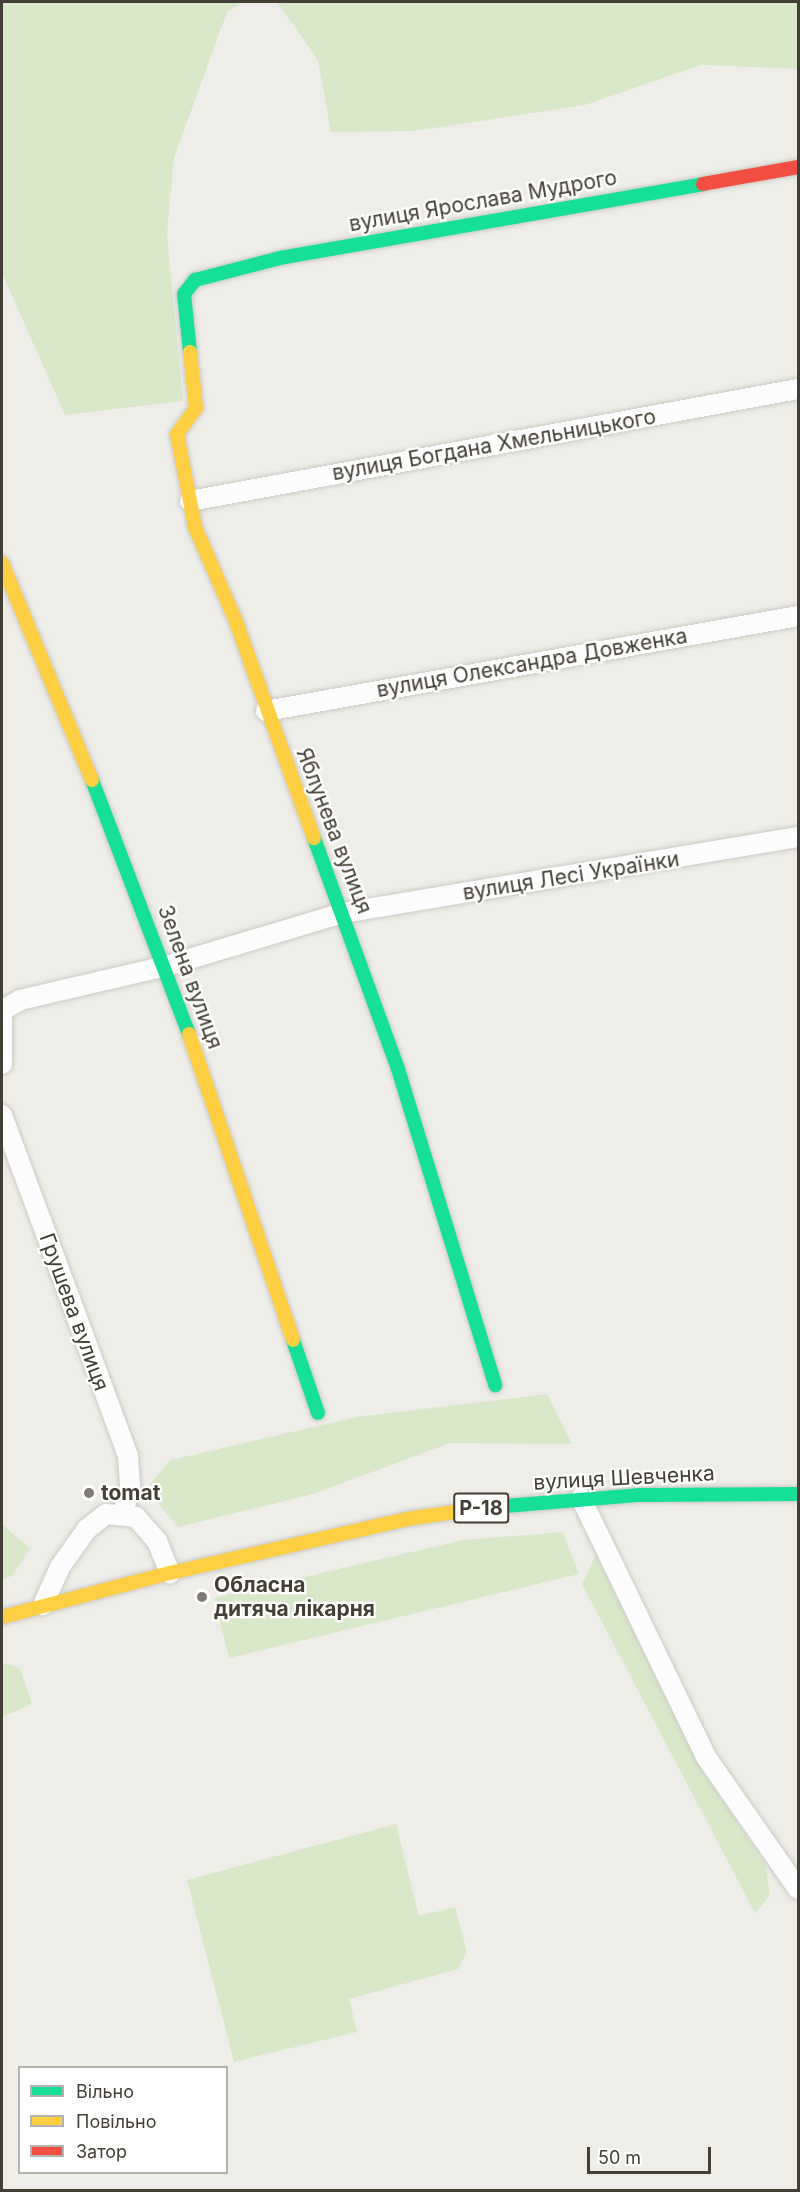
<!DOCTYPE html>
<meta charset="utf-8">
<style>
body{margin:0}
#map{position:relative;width:800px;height:2192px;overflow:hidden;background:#eeede8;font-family:Inter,sans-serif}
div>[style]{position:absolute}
.green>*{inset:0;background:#d9e8c9}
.roads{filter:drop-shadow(0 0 2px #cccbc5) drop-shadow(0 0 2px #cccbc5)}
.street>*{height:20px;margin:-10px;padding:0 10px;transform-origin:10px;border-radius:10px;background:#fcfcfc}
.fast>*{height:14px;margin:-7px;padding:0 7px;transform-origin:7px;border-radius:7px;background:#16e098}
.slow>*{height:14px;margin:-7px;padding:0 7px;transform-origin:7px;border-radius:7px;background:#ffcf43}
.jam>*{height:14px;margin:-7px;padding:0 7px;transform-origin:7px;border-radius:7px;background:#f24e42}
.dots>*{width:16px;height:16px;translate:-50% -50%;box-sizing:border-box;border:3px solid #fff;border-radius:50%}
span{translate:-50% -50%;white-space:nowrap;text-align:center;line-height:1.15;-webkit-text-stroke:4.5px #fff;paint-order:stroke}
.shield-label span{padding:2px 4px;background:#fff;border:2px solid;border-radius:4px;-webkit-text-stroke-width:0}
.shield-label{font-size:20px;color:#433f35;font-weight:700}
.street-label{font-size:21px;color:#433f35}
.poi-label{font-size:21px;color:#433f35;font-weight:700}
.left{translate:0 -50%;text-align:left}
.frame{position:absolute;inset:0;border:3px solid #433f35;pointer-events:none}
.legend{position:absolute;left:18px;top:2066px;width:210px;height:108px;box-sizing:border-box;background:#fff;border:2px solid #b4b2ae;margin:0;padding:8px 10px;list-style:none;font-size:18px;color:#433f35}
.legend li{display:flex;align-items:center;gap:12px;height:30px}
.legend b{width:30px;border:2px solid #b4b2ae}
.scale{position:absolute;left:587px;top:2147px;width:124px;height:27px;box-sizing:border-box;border:3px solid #433f35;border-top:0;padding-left:8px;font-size:18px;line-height:21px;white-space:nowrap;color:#433f35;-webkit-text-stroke:4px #fff;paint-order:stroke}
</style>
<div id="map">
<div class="green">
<i style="clip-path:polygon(2px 2px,243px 2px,227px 12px,174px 158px,167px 233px,183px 401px,65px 415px,2px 273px)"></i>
<i style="clip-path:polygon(277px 2px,798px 2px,798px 69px,701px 65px,585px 105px,414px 131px,331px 132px,318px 60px)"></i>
<i style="clip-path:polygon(547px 1394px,572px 1444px,450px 1443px,313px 1494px,178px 1527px,146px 1489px,171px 1460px,357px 1417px)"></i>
<i style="clip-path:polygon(2px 1524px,30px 1549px,12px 1576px,2px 1579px)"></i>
<i style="clip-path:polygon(563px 1532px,579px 1574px,229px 1658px,214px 1598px,463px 1540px)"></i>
<i style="clip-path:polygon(596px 1555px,694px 1756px,766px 1866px,770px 1895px,755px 1913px,582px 1584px)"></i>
<i style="clip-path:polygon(2px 1663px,20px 1668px,32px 1704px,2px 1717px)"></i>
<i style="clip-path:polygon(396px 1824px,419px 1916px,455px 1907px,467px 1952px,458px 1969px,349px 1999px,357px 2032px,234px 2062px,187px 1880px)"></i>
</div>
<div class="roads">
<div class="street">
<i style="left:190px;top:501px;width:618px;rotate:-10.44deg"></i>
<i style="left:266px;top:711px;width:540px;rotate:-10.12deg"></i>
<i style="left:2px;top:1008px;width:56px;rotate:90deg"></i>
<i style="left:3px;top:1010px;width:20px;rotate:-30deg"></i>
<i style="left:20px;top:1000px;width:150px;rotate:-13.1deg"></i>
<i style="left:166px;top:966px;width:185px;rotate:-16.7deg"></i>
<i style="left:343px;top:913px;width:461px;rotate:-9.5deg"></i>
<i style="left:2px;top:1115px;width:364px;rotate:69.7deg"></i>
<i style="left:128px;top:1456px;width:32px;rotate:86deg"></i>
<i style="left:130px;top:1488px;width:25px;rotate:106deg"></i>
<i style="left:581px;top:1498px;width:288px;rotate:64.2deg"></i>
<i style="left:706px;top:1757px;width:161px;rotate:55.1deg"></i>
<i style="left:43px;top:1605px;width:42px;rotate:-65.9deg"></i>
<i style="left:60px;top:1567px;width:47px;rotate:-54.6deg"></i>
<i style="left:87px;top:1529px;width:24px;rotate:-38deg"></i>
<i style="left:106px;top:1514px;width:30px;rotate:6deg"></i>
<i style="left:136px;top:1517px;width:32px;rotate:49deg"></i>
<i style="left:157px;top:1541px;width:35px;rotate:68deg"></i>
</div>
<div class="fast">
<i style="left:190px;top:352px;width:58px;rotate:-95.9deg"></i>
<i style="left:184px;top:294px;width:18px;rotate:-52deg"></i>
<i style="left:195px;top:280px;width:88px;rotate:-14.5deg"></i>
<i style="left:280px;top:258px;width:429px;rotate:-9.9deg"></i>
<i style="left:92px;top:780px;width:272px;rotate:69.1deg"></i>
<i style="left:314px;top:838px;width:246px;rotate:70deg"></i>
<i style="left:398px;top:1069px;width:331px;rotate:72.9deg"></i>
<i style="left:293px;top:1340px;width:77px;rotate:71.1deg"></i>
<i style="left:481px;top:1508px;width:160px;rotate:-4.7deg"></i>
<i style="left:640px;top:1495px;width:158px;rotate:-0.4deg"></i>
</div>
<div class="slow">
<i style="left:190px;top:352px;width:56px;rotate:83.9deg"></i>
<i style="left:196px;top:408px;width:32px;rotate:126deg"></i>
<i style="left:177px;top:434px;width:95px;rotate:79deg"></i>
<i style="left:195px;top:527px;width:100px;rotate:66.5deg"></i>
<i style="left:235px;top:619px;width:233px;rotate:70.2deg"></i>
<i style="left:2px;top:563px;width:235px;rotate:67.5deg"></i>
<i style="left:189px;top:1034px;width:323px;rotate:71.2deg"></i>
<i style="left:2px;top:1617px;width:174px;rotate:-14.7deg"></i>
<i style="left:170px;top:1573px;width:243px;rotate:-12.8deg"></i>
<i style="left:407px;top:1519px;width:75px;rotate:-8.5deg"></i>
</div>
<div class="jam">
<i style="left:703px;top:184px;width:97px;rotate:-10.1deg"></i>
</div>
</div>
<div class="dots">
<i style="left:89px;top:1493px;background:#7f7c74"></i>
<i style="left:202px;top:1597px;background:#7f7c74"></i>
</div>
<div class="shield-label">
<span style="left:481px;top:1508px">Р-18</span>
</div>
<div class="street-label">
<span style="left:483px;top:201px;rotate:-10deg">вулиця Ярослава Мудрого</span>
<span style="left:494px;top:445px;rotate:-10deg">вулиця Богдана Хмельницького</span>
<span style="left:532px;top:663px;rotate:-10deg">вулиця Олександра Довженка</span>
<span style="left:334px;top:831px;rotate:69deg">Яблунева вулиця</span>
<span style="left:571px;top:876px;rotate:-9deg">вулиця Лесі Українки</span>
<span style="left:190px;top:977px;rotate:70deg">Зелена вулиця</span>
<span style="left:74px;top:1312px;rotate:70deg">Грушева вулиця</span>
<span style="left:624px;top:1478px;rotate:-3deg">вулиця Шевченка</span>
</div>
<div class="poi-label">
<span class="left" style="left:101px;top:1493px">tomat</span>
<span class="left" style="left:214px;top:1597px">Обласна<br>дитяча лікарня</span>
</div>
<div class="frame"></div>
<ul class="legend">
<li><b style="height:8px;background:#16e098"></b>Вільно</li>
<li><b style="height:8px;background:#ffcf43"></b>Повільно</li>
<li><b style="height:8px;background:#f24e42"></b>Затор</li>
</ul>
<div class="scale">50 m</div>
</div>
